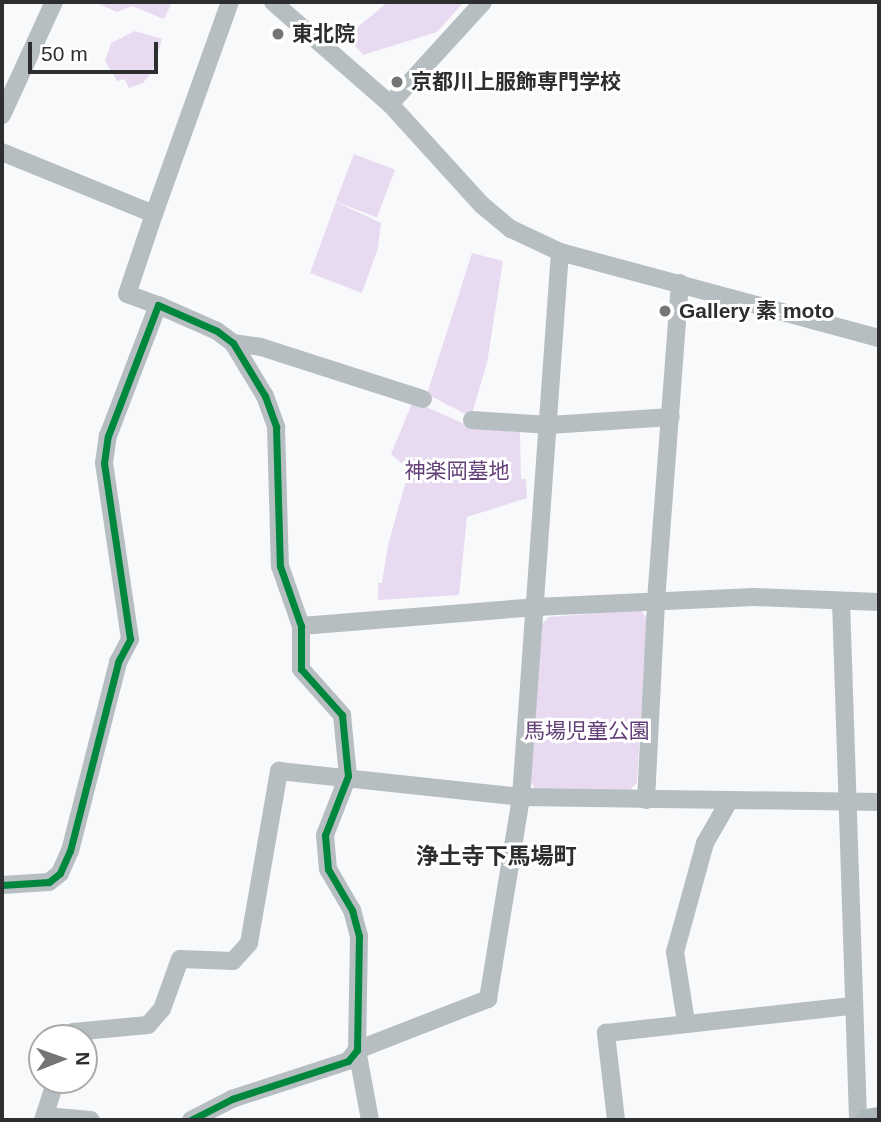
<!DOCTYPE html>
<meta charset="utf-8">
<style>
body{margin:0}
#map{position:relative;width:881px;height:1122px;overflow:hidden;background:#f8f9fb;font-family:Helvetica,"Noto Sans JP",sans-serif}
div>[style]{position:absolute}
.green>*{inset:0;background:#e8dbf1;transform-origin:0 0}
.minor>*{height:18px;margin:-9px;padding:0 9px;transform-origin:9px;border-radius:9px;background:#b7bec1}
.major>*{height:23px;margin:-11.5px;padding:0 11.5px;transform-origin:11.5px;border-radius:11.5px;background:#adb6ba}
.cycleway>*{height:7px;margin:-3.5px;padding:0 3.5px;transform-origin:3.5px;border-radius:3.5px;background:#00873e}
.dots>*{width:19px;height:19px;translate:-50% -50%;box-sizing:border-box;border:4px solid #fff;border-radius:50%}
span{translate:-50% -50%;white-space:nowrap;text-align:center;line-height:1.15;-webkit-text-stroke:6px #fff;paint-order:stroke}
.poi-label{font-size:21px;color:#2d2e2f;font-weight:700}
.left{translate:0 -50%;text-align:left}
.park-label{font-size:21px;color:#634077}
.neighbourhood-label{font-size:23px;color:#2d2e2f;font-weight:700}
.frame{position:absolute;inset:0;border:4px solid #2d2e2f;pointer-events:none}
.north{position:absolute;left:28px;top:1024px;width:70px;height:70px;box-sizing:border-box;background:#fff;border:2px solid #ababac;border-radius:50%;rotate:89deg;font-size:19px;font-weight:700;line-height:28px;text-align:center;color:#2d2e2f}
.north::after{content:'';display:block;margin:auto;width:24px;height:32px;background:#747576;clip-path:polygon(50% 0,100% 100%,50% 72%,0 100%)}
.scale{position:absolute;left:28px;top:42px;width:130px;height:32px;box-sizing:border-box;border:4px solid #2d2e2f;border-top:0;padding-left:9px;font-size:21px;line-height:24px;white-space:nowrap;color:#2d2e2f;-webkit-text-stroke:5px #fff;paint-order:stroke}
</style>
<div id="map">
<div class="green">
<i style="clip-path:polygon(94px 2px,172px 2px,164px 19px,132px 6px,117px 12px)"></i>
<i style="clip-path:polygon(388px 2px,464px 2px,437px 32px,363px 55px,347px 36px)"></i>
<i style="clip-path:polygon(135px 31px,162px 39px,152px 72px,143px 83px,129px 88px,124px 79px,117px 81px,105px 61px,111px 43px)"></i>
<i style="left:354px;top:154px;width:44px;height:51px;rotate:21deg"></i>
<i style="clip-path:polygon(336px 202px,381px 223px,378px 248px,362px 293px,310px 273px)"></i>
<i style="clip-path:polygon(472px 253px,503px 261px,487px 363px,471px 417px,427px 394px)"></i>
<i style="clip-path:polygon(413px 401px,469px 426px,520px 432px,521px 479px,526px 479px,527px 498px,467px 517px,459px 595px,378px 600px,378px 583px,382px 583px,388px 545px,409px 470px,391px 454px)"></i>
<i style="clip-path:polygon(641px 610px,647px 618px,637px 783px,627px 793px,537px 791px,530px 781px,542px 624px,549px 617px)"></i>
</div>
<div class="minor">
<i style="left:273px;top:2px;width:155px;rotate:41.1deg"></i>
<i style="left:390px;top:104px;width:137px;rotate:47.7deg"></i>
<i style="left:482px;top:205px;width:38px;rotate:40deg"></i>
<i style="left:511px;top:229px;width:54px;rotate:25.1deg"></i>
<i style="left:560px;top:252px;width:330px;rotate:15.1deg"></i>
<i style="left:390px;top:104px;width:138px;rotate:-47.6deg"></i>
<i style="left:2px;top:115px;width:124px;rotate:-65.3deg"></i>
<i style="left:2px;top:152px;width:164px;rotate:22.2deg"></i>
<i style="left:154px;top:214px;width:225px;rotate:-70.3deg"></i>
<i style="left:154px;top:214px;width:84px;rotate:108.6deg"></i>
<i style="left:127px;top:294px;width:33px;rotate:20deg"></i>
<i style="left:233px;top:343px;width:28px;rotate:8deg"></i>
<i style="left:261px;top:347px;width:170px;rotate:17.8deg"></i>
<i style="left:472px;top:420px;width:77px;rotate:3.7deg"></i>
<i style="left:549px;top:425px;width:122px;rotate:-3.8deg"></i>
<i style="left:841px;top:601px;width:519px;rotate:88.12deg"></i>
<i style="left:301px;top:626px;width:235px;rotate:-4.6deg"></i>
<i style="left:535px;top:607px;width:219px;rotate:-2.6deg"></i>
<i style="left:754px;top:597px;width:125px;rotate:2.3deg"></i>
<i style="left:646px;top:800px;width:199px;rotate:-87.1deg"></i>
<i style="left:656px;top:601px;width:319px;rotate:-85.7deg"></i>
<i style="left:2px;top:885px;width:47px;rotate:-3.7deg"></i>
<i style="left:49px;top:882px;width:14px;rotate:-39deg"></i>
<i style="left:60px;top:873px;width:24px;rotate:-66deg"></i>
<i style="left:70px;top:851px;width:195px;rotate:-75.7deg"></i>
<i style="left:118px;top:662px;width:26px;rotate:-62deg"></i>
<i style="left:130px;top:639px;width:178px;rotate:-98.4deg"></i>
<i style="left:104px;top:463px;width:27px;rotate:-82deg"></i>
<i style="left:108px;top:436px;width:140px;rotate:-69.1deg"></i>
<i style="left:158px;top:305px;width:64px;rotate:23.8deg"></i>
<i style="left:217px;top:331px;width:20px;rotate:37deg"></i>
<i style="left:233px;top:343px;width:62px;rotate:58.9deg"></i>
<i style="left:265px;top:396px;width:33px;rotate:70deg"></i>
<i style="left:276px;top:427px;width:139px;rotate:88.4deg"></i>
<i style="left:280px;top:566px;width:64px;rotate:70.7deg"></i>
<i style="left:301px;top:626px;width:43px;rotate:90deg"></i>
<i style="left:301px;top:669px;width:62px;rotate:48.3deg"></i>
<i style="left:342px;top:715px;width:61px;rotate:84.4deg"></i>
<i style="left:348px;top:776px;width:63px;rotate:111.3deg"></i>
<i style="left:325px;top:835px;width:34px;rotate:85deg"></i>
<i style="left:328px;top:869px;width:48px;rotate:59.7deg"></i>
<i style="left:352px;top:910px;width:27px;rotate:75deg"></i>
<i style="left:359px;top:936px;width:114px;rotate:91deg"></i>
<i style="left:357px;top:1050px;width:14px;rotate:129deg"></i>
<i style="left:348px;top:1061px;width:122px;rotate:161.9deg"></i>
<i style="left:232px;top:1099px;width:46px;rotate:152.9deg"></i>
<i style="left:686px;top:1022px;width:71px;rotate:-98.9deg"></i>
<i style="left:675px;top:952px;width:113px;rotate:-74.6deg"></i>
<i style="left:705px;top:843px;width:46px;rotate:-60.1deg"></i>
<i style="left:68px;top:1038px;width:8px;rotate:-50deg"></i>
<i style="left:73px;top:1032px;width:75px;rotate:-5.3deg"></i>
<i style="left:148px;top:1025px;width:21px;rotate:-49deg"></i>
<i style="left:162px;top:1009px;width:53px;rotate:-70.2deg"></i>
<i style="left:180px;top:959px;width:53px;rotate:2.2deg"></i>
<i style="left:233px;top:961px;width:24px;rotate:-48deg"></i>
<i style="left:249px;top:943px;width:175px;rotate:-80.1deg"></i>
<i style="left:279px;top:771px;width:243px;rotate:6.1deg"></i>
<i style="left:521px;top:797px;width:358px;rotate:0.8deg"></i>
<i style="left:46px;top:1116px;width:45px;rotate:5.1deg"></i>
<i style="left:43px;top:1120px;width:42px;rotate:-72deg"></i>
<i style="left:370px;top:1120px;width:71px;rotate:-100.5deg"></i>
<i style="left:357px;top:1050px;width:141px;rotate:-21.3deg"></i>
<i style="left:488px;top:999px;width:205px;rotate:-80.7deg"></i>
<i style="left:521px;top:797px;width:546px;rotate:-85.91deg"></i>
<i style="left:616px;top:1120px;width:88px;rotate:-96.6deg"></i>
<i style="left:606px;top:1033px;width:247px;rotate:-6.3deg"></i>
</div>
<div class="major">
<i style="left:866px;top:1120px;width:13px;rotate:-9deg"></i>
</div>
<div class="cycleway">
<i style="left:2px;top:885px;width:47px;rotate:-3.7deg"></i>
<i style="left:49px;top:882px;width:14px;rotate:-39deg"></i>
<i style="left:60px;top:873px;width:24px;rotate:-66deg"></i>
<i style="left:70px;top:851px;width:195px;rotate:-75.7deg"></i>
<i style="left:118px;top:662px;width:26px;rotate:-62deg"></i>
<i style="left:130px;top:639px;width:178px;rotate:-98.4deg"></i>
<i style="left:104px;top:463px;width:27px;rotate:-82deg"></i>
<i style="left:108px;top:436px;width:140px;rotate:-69.1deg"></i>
<i style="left:158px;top:305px;width:64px;rotate:23.8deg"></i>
<i style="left:217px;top:331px;width:20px;rotate:37deg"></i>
<i style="left:233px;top:343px;width:62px;rotate:58.9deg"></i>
<i style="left:265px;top:396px;width:33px;rotate:70deg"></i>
<i style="left:276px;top:427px;width:139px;rotate:88.4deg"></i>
<i style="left:280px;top:566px;width:64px;rotate:70.7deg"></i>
<i style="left:301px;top:626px;width:43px;rotate:90deg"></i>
<i style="left:301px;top:669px;width:62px;rotate:48.3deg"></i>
<i style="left:342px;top:715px;width:61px;rotate:84.4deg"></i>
<i style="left:348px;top:776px;width:63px;rotate:111.3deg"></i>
<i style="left:325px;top:835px;width:34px;rotate:85deg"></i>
<i style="left:328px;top:869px;width:48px;rotate:59.7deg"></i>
<i style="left:352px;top:910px;width:27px;rotate:75deg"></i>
<i style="left:359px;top:936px;width:114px;rotate:91deg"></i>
<i style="left:357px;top:1050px;width:14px;rotate:129deg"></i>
<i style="left:348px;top:1061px;width:122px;rotate:161.9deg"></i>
<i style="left:232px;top:1099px;width:46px;rotate:152.9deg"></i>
</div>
<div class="dots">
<i style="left:278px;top:34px;background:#747576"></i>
<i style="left:397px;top:82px;background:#747576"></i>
<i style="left:665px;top:311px;background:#747576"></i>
</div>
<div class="poi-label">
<span class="left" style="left:292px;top:34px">東北院</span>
<span class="left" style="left:411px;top:82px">京都川上服飾専門学校</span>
<span class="left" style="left:679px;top:311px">Gallery 素 moto</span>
</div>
<div class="park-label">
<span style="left:457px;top:471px">神楽岡墓地</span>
<span style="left:587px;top:731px">馬場児童公園</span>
</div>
<div class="neighbourhood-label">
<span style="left:496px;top:856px">浄土寺下馬場町</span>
</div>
<div class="frame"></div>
<div class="north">N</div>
<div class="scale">50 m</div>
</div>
